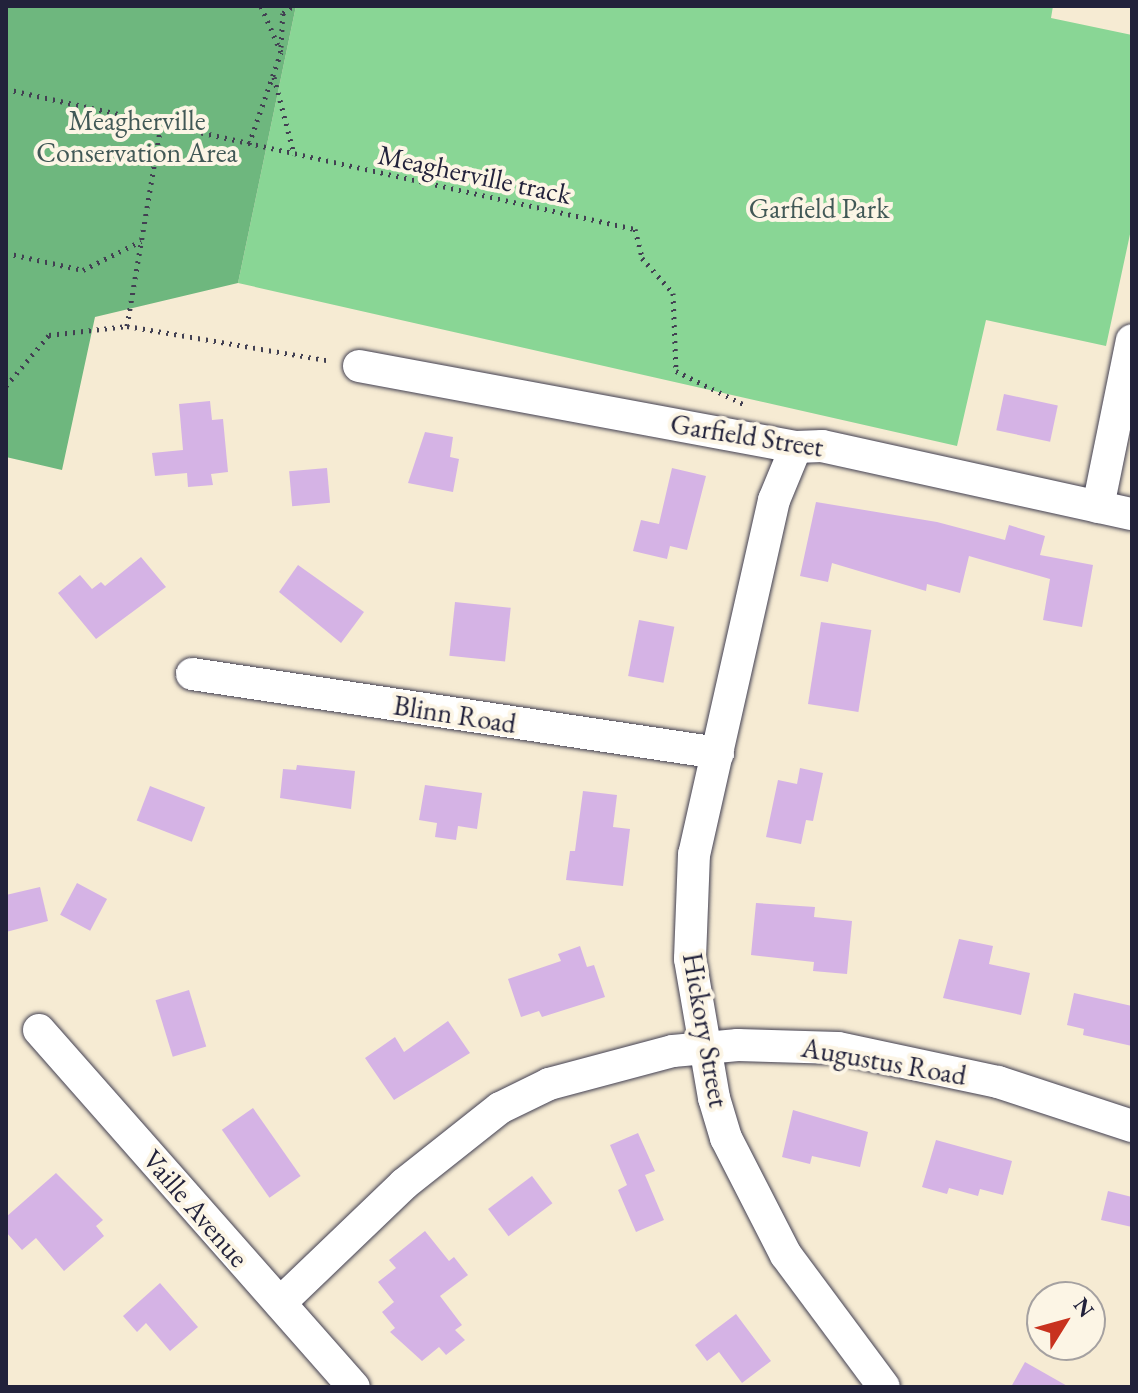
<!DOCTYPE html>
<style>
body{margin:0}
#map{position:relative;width:1138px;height:1393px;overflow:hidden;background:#f6ebd3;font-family:"EB Garamond",serif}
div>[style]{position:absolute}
.green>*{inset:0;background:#89d695}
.forest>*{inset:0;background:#6eb77e}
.building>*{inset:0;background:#d5b3e5;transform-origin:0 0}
.path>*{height:5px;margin-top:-2.5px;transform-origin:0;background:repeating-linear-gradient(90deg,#424052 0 2px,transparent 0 8px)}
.roads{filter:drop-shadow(0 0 2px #424052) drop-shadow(0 0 2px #424052)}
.minor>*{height:32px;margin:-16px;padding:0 16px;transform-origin:16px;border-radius:16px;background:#fff}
span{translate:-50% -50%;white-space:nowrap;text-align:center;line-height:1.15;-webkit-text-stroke:8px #fcf5e5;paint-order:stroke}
.park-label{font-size:28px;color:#415856}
.street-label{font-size:28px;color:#22223b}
.frame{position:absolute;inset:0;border:8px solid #22223b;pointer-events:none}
.north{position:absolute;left:1026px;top:1281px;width:80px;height:80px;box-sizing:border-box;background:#fcf5e5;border:2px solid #a5a1a1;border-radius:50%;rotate:53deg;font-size:22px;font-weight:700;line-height:32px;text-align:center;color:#22223b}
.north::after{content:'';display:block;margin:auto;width:28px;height:36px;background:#c8321e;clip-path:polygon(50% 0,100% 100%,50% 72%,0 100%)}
</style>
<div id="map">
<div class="green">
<i style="clip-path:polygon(296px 6px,1053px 6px,1051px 18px,1132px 35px,1132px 225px,1106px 346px,986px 320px,957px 446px,238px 283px)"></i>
</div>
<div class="forest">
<i style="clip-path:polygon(6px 6px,296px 6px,238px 283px,95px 317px,62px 470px,6px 457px)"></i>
</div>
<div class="building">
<i style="left:1004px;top:394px;width:55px;height:37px;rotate:12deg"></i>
<i style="clip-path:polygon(210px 401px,212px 420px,223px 419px,228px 472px,211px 474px,213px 485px,188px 487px,187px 473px,155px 476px,152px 453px,183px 450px,179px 404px)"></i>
<i style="clip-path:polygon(425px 432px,453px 437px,450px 457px,459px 459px,453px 492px,408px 483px)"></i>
<i style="left:327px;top:468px;width:35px;height:38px;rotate:85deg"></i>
<i style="clip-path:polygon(672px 468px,706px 476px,687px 550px,670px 546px,667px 559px,633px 551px,641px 520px,659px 524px)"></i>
<i style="clip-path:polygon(816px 502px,937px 522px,1005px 540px,1009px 525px,1045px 536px,1040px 555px,1093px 565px,1082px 627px,1043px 620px,1050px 579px,969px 556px,960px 593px,927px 584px,926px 591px,832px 563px,828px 582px,800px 576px)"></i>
<i style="clip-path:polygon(141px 557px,166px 587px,96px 639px,58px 593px,80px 575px,92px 589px,101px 582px,105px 586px)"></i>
<i style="clip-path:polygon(298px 565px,364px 612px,341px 643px,279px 592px)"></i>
<i style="left:455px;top:602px;width:56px;height:54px;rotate:6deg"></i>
<i style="left:639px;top:620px;width:36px;height:57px;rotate:11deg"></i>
<i style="left:821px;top:622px;width:51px;height:83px;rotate:9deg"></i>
<i style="clip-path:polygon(297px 765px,355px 771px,351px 809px,280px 798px,283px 769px,296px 770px)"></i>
<i style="clip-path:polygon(800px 768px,823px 773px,813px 821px,806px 820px,801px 844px,766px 837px,778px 780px,797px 784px)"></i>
<i style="clip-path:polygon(425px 785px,482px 793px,477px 829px,458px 826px,456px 840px,435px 837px,437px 823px,419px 820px)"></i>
<i style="left:150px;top:786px;width:59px;height:37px;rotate:21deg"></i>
<i style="clip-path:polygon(583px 791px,617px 795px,613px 827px,630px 829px,623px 886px,566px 880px,570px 851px,575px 851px)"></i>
<i style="left:77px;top:883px;width:34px;height:36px;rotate:28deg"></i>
<i style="clip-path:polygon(40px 887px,48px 921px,6px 932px,6px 895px)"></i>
<i style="clip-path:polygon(756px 903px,815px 907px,814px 917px,852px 921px,847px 974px,813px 971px,814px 962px,751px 955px)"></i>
<i style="clip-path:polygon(959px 939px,993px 946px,989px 964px,1030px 973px,1021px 1015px,943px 998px)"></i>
<i style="clip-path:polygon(580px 946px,587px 967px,594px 965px,605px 997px,542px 1017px,539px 1011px,521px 1017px,508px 979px,561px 961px,558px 954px)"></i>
<i style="left:189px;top:990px;width:59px;height:35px;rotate:73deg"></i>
<i style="clip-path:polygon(1074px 993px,1132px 1006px,1132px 1046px,1083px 1035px,1084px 1029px,1067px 1025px)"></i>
<i style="clip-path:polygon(448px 1021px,470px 1053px,394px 1100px,365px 1058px,395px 1037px,404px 1052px)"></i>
<i style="left:253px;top:1108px;width:83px;height:38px;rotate:55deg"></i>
<i style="clip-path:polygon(793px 1110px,868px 1132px,860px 1167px,812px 1156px,810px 1164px,782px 1157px)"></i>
<i style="clip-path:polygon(638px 1133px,655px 1171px,645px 1175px,664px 1220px,636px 1232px,618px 1190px,627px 1185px,610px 1145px)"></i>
<i style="clip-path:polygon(936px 1140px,1012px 1161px,1003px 1195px,980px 1189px,978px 1196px,949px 1188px,947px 1194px,922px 1187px)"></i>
<i style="clip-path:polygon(56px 1173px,103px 1220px,96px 1226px,104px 1236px,64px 1271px,36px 1238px,22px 1250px,6px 1232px,6px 1217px)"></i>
<i style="left:532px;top:1176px;width:34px;height:55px;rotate:53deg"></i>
<i style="clip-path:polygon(1108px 1191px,1132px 1197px,1132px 1227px,1101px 1220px)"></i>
<i style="clip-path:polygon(425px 1231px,449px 1261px,454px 1257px,468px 1275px,440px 1296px,462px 1325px,455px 1330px,465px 1340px,446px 1355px,439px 1347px,422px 1361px,390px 1332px,395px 1328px,382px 1312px,394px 1302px,378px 1282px,396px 1268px,389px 1260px)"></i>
<i style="clip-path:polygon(160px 1283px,198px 1327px,170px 1351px,146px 1323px,137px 1332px,123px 1316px)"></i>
<i style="clip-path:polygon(736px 1314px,771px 1361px,742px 1383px,719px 1352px,707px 1361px,695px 1345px)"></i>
<i style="clip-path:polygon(1025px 1362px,1069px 1387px,1011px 1387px)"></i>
</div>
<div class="path">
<i style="left:281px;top:47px;width:34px;rotate:-87deg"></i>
<i style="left:283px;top:13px;width:12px;rotate:-35deg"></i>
<i style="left:274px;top:77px;width:80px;rotate:75.4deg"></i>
<i style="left:6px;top:89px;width:644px;rotate:12.55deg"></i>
<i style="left:635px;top:229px;width:30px;rotate:76deg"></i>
<i style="left:642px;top:258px;width:47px;rotate:48.5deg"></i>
<i style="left:673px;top:293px;width:78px;rotate:87.8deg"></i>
<i style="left:676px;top:371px;width:79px;rotate:26.2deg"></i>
<i style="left:249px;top:144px;width:97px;rotate:-70.8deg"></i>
<i style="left:281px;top:52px;width:50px;rotate:-113.5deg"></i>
<i style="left:6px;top:253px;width:79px;rotate:12.4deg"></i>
<i style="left:83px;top:270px;width:65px;rotate:-26.6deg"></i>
<i style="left:127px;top:326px;width:207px;rotate:9.7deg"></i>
<i style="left:6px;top:386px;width:67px;rotate:-49.9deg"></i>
<i style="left:49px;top:335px;width:79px;rotate:-6.6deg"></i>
<i style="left:127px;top:326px;width:205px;rotate:-80.4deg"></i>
</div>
<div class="roads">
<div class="minor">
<i style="left:359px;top:366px;width:444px;rotate:10.5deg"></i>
<i style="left:796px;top:447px;width:26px;rotate:-2deg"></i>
<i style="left:822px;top:446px;width:317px;rotate:12.4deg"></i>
<i style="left:796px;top:447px;width:57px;rotate:112.5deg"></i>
<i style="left:774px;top:500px;width:363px;rotate:102.7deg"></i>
<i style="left:694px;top:854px;width:105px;rotate:92.2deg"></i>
<i style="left:690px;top:959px;width:141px;rotate:80.2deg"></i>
<i style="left:714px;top:1098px;width:42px;rotate:73.3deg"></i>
<i style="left:726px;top:1138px;width:131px;rotate:62.9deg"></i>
<i style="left:786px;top:1255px;width:164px;rotate:53.4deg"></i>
<i style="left:1098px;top:507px;width:170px;rotate:-78.5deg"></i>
<i style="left:192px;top:674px;width:532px;rotate:8.54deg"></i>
<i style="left:39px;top:1030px;width:476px;rotate:48.6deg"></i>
<i style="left:280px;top:1303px;width:172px;rotate:-43.8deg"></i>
<i style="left:404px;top:1184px;width:122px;rotate:-38.4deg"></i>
<i style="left:500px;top:1108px;width:55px;rotate:-26.1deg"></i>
<i style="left:549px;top:1084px;width:128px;rotate:-14.9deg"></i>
<i style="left:673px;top:1051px;width:65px;rotate:-5.3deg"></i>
<i style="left:738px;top:1045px;width:100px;rotate:1.7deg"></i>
<i style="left:838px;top:1048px;width:164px;rotate:12deg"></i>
<i style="left:998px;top:1082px;width:141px;rotate:18.2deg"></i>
</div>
</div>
<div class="park-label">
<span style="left:137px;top:136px">Meagherville<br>Conservation Area</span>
<span style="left:819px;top:208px">Garfield Park</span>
</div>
<div class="street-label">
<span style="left:475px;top:174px;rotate:12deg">Meagherville track</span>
<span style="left:747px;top:435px;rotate:9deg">Garfield Street</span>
<span style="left:455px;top:714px;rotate:9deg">Blinn Road</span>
<span style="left:706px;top:1030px;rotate:80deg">Hickory Street</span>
<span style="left:884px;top:1061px;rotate:10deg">Augustus Road</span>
<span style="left:196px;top:1208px;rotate:49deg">Vaille Avenue</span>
</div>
<div class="frame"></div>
<div class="north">N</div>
</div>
